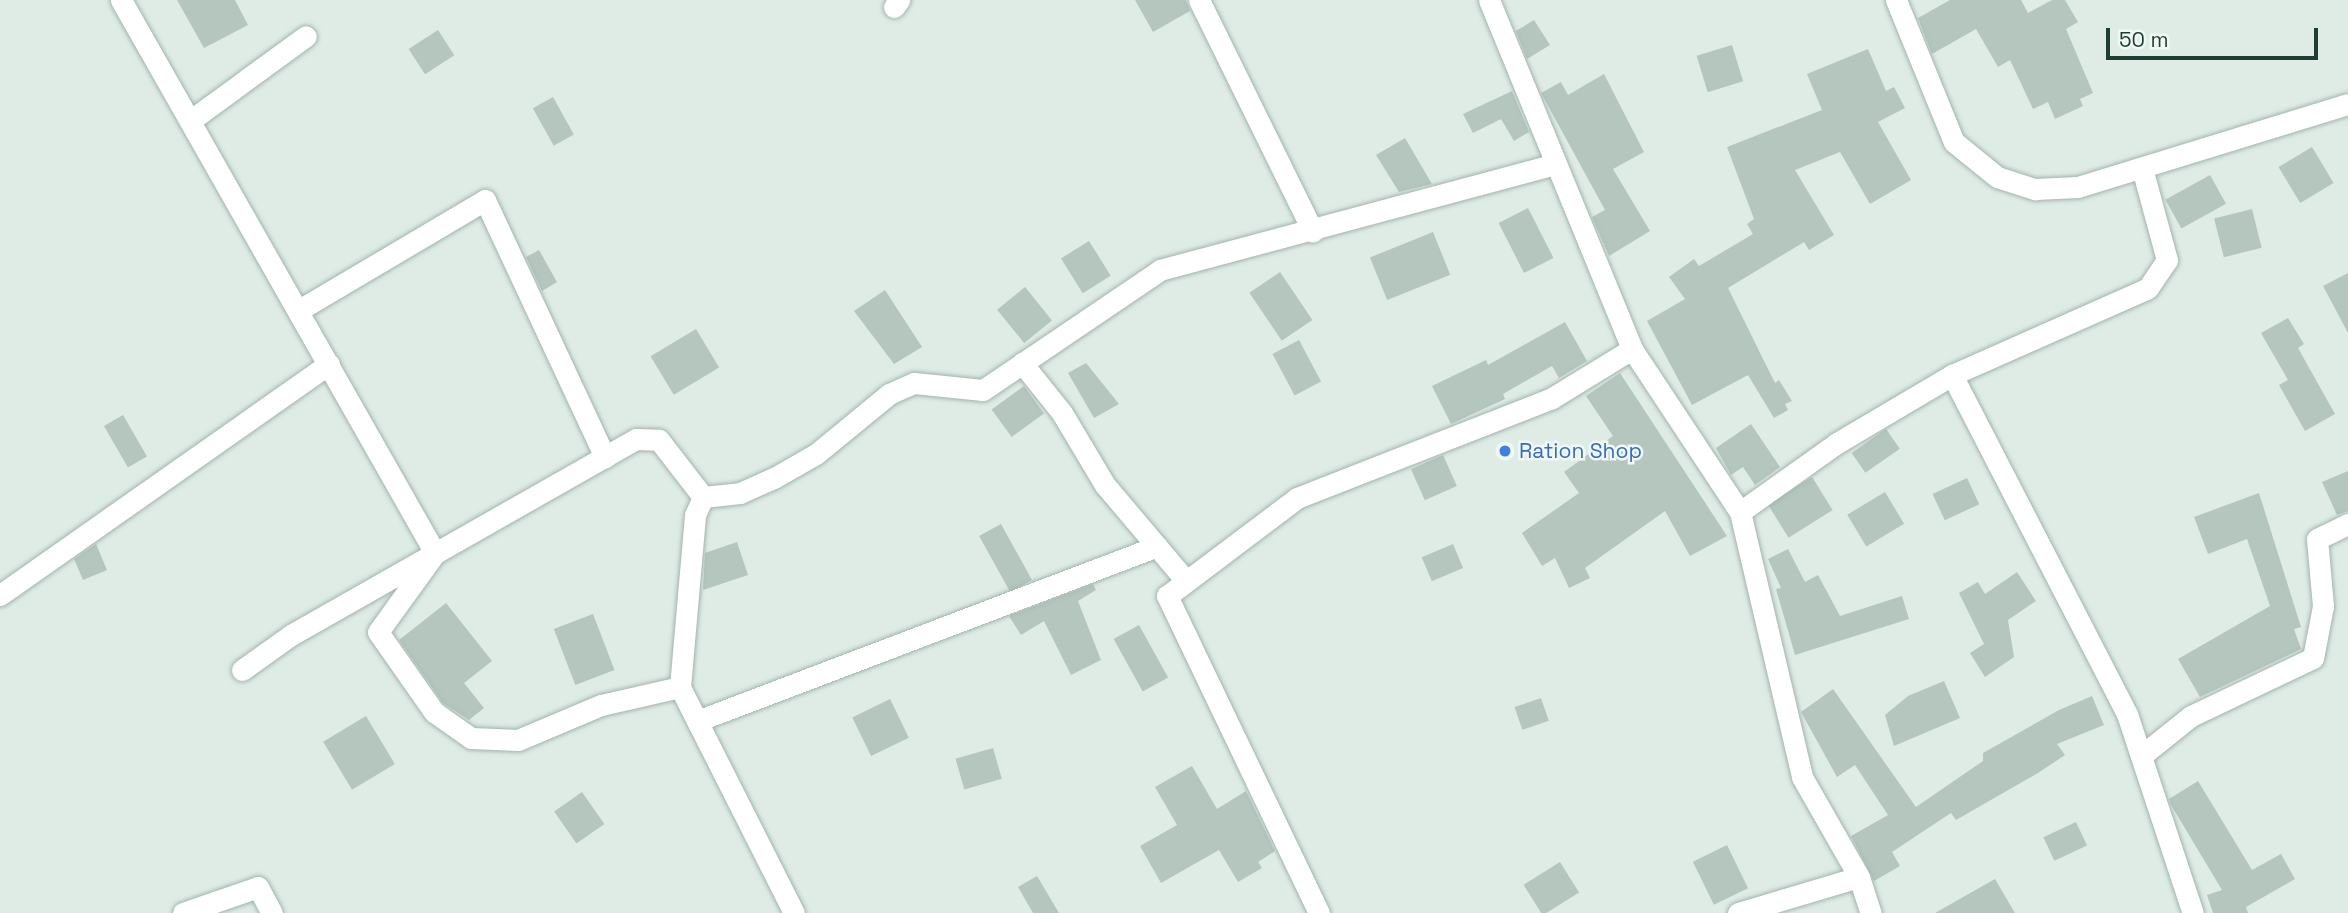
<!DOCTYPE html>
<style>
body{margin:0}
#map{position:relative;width:2348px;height:913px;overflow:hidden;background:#dfece6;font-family:"Space Grotesk",sans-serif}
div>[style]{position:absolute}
.building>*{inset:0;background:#b4c6be;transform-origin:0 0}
.roads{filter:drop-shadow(0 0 2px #a1b4ad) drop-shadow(0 0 2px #a1b4ad)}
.street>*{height:21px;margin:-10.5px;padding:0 10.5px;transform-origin:10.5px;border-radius:10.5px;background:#fff}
.dots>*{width:19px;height:19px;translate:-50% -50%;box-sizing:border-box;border:4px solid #eff8f3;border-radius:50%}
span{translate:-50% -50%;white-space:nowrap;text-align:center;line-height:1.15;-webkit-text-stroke:5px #eff8f3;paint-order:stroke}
.shop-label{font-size:21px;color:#366cbe}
.left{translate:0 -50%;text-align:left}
.scale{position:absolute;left:2106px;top:28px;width:212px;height:32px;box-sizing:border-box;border:4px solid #1e3d34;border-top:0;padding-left:9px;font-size:21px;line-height:24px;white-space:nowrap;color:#1e3d34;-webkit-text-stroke:5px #eff8f3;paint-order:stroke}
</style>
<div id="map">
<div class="building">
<i style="clip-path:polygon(177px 0,235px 0,248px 25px,204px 48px)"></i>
<i style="clip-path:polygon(1135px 0,1186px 0,1190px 11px,1153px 32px)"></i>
<i style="clip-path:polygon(1950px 0,2021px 0,2028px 13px,2052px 0,2065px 0,2078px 22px,2066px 29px,2093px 93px,2080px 99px,2083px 106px,2055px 119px,2048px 102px,2033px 109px,2010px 60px,1998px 67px,1976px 29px,1932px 54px,1918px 18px)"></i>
<i style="clip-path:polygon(1534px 20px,1550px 45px,1527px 59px,1516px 31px)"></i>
<i style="left:438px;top:30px;width:30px;height:35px;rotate:57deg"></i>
<i style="left:1732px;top:45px;width:38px;height:37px;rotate:73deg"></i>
<i style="clip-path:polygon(1868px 49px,1886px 91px,1894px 87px,1905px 108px,1878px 122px,1911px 180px,1870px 204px,1840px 152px,1795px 170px,1834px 235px,1809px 250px,1804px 242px,1728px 288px,1775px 383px,1779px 380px,1792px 401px,1785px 404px,1788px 410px,1774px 418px,1748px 375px,1692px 405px,1647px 321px,1685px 299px,1669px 277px,1694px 259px,1699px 266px,1753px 234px,1747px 224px,1754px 219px,1727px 147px,1822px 110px,1807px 74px)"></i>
<i style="clip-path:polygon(1604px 74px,1644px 152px,1613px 169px,1650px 231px,1609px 256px,1592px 217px,1605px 210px,1541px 93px,1561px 82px,1568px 95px)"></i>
<i style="clip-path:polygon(1512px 91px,1529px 132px,1514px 141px,1501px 119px,1473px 133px,1463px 114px)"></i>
<i style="left:553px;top:97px;width:43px;height:23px;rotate:61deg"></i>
<i style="clip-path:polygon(1405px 138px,1432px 184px,1399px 192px,1376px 155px)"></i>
<i style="left:2312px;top:147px;width:42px;height:39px;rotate:59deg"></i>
<i style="left:2210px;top:175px;width:33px;height:51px;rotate:61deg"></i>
<i style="left:1528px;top:208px;width:56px;height:33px;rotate:63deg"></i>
<i style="left:2252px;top:209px;width:40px;height:39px;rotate:76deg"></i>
<i style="left:1433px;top:232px;width:46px;height:68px;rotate:68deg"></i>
<i style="left:1089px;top:241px;width:41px;height:33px;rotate:58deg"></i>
<i style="clip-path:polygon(539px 250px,557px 282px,542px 291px,526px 257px)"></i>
<i style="left:1280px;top:272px;width:58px;height:37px;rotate:56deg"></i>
<i style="clip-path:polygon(2348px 273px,2348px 333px,2323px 286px)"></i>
<i style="left:1025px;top:287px;width:43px;height:36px;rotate:51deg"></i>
<i style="clip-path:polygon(885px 290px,922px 347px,894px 364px,854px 311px)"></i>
<i style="clip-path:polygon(2288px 318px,2304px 344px,2298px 348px,2335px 414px,2305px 431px,2279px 385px,2288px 380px,2261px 333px)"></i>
<i style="clip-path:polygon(1565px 322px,1587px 361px,1559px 378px,1552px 366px,1503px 394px,1505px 399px,1451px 424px,1432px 386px,1486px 360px,1488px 365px)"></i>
<i style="left:696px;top:329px;width:45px;height:53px;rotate:59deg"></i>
<i style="left:1299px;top:340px;width:47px;height:30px;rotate:62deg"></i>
<i style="clip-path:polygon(1086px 363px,1119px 404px,1094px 418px,1068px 373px)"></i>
<i style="clip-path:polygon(1620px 373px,1727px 536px,1690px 556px,1665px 511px,1585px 568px,1590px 578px,1569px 588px,1555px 558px,1542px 566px,1522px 533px,1579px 493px,1564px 472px,1613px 436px,1586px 396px)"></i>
<i style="left:1024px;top:386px;width:34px;height:40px;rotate:54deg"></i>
<i style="left:123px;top:415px;width:48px;height:22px;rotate:60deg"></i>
<i style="clip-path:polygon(1751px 424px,1780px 467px,1755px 485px,1743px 467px,1731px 475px,1716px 448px)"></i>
<i style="left:1886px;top:429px;width:24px;height:42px;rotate:55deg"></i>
<i style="left:1443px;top:455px;width:34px;height:35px;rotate:66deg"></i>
<i style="clip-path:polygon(2348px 471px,2348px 511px,2337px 515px,2322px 482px)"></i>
<i style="left:1812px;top:477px;width:39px;height:52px;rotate:58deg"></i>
<i style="left:1967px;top:478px;width:29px;height:38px;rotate:65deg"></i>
<i style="left:1885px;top:492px;width:37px;height:44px;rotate:59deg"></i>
<i style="clip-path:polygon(2259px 493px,2301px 627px,2294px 629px,2301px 649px,2200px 697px,2178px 659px,2270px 606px,2247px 539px,2208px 554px,2194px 517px)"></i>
<i style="left:1001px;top:524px;width:64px;height:25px;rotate:61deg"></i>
<i style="clip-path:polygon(737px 542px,748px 575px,703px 590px,705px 553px)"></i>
<i style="clip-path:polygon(96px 544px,107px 570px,83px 580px,74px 559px)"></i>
<i style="left:1453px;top:544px;width:26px;height:34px;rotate:67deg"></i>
<i style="clip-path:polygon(1788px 549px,1805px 582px,1818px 575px,1840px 616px,1902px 596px,1909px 619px,1795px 655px,1776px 589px,1781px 588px,1768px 559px)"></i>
<i style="clip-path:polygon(2017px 572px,2036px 601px,2008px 620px,2014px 657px,1985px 677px,1970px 653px,1984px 644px,1959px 593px,1978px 582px,1985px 594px)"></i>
<i style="clip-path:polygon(1093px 584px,1096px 590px,1078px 601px,1101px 660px,1071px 675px,1044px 621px,1021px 635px,1009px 616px)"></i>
<i style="clip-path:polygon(446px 603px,492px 661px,464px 683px,484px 708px,469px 720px,443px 703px,399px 640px)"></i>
<i style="left:593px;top:614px;width:60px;height:42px;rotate:69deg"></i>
<i style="left:1139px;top:625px;width:60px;height:29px;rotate:61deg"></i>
<i style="clip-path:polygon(1944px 681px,1960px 718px,1894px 746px,1885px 715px,1908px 696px)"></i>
<i style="clip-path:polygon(1833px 689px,1916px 807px,1983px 761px,1983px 753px,2059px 710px,2092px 696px,2104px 725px,2057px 744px,2065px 755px,2038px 773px,1956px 820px,1951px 813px,1892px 852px,1900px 866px,1874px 881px,1851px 836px,1888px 815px,1855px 765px,1837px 777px,1801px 712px)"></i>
<i style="left:1541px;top:698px;width:24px;height:28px;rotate:71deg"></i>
<i style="left:890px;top:699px;width:43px;height:42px;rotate:64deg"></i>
<i style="left:366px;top:716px;width:56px;height:50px;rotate:59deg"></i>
<i style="left:993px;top:748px;width:32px;height:39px;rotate:74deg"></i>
<i style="clip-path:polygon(1192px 766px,1217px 809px,1246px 791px,1275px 851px,1258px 862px,1262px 868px,1238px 882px,1219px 850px,1161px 883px,1140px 846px,1177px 825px,1155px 787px)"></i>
<i style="clip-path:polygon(2198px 781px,2252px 870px,2281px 854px,2295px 879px,2246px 907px,2248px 913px,2213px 913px,2207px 895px,2222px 890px,2171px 805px,2169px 799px)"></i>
<i style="left:582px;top:792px;width:39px;height:34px;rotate:55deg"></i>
<i style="left:2076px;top:822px;width:26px;height:36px;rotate:65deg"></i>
<i style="left:1727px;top:845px;width:48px;height:38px;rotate:64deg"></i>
<i style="left:1560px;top:862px;width:36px;height:43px;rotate:58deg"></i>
<i style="clip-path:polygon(1037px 876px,1059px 913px,1033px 913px,1018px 887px)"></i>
<i style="clip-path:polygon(1995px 879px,2015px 913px,1935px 913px)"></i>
</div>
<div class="roads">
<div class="street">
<i style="left:121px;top:0;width:636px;rotate:60.41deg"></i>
<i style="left:435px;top:553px;width:97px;rotate:125.8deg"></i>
<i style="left:378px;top:632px;width:98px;rotate:55deg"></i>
<i style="left:434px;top:712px;width:45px;rotate:35.1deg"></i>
<i style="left:471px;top:738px;width:47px;rotate:2.4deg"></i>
<i style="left:518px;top:740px;width:90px;rotate:-22.9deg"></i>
<i style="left:601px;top:705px;width:81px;rotate:-12.8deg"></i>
<i style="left:1199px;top:0;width:258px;rotate:63.8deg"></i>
<i style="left:1489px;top:0;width:377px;rotate:67.7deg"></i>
<i style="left:1632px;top:349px;width:196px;rotate:56.5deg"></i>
<i style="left:1740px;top:512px;width:272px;rotate:76.8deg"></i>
<i style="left:1802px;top:777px;width:115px;rotate:60.3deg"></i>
<i style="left:1859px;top:877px;width:38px;rotate:72deg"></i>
<i style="left:1896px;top:0;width:153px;rotate:67.8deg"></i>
<i style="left:1954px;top:142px;width:55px;rotate:39.1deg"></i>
<i style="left:1997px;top:177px;width:40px;rotate:18deg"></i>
<i style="left:2035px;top:189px;width:43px;rotate:-2.7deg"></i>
<i style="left:2078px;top:187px;width:282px;rotate:-17.1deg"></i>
<i style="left:894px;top:7px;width:9px;rotate:-54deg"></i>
<i style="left:191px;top:120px;width:142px;rotate:-36.1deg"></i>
<i style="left:299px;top:310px;width:216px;rotate:-30.6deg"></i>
<i style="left:485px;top:200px;width:284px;rotate:65deg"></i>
<i style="left:1022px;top:363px;width:64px;rotate:51.3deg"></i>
<i style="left:1062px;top:413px;width:84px;rotate:59.2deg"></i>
<i style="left:1105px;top:485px;width:126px;rotate:49.8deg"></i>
<i style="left:1952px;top:375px;width:382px;rotate:62.7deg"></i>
<i style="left:2127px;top:714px;width:210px;rotate:71.7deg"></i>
<i style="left:1740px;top:512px;width:119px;rotate:-35.4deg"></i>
<i style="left:1837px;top:443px;width:134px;rotate:-30.6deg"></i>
<i style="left:1952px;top:375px;width:214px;rotate:-23.9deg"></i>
<i style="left:2148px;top:288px;width:34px;rotate:-56deg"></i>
<i style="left:2167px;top:260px;width:95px;rotate:-105.2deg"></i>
<i style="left:0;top:595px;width:402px;rotate:-35.1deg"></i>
<i style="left:242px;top:670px;width:60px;rotate:-35.5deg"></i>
<i style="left:291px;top:635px;width:397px;rotate:-29.6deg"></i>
<i style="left:636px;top:439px;width:23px;rotate:2deg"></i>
<i style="left:659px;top:440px;width:72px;rotate:52.3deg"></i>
<i style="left:697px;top:721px;width:492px;rotate:-20.8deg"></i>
<i style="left:2141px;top:756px;width:64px;rotate:-38.7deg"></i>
<i style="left:2191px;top:716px;width:135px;rotate:-25.4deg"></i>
<i style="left:2313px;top:658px;width:53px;rotate:-79.1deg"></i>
<i style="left:2323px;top:606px;width:67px;rotate:-95.1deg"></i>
<i style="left:2317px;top:539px;width:34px;rotate:-26deg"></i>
<i style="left:183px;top:913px;width:79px;rotate:-19.1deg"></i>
<i style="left:258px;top:887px;width:30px;rotate:62deg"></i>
<i style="left:794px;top:913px;width:253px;rotate:-116.8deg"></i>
<i style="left:680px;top:687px;width:173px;rotate:-85deg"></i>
<i style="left:695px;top:515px;width:20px;rotate:-66deg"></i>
<i style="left:703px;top:497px;width:37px;rotate:-6deg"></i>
<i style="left:740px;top:493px;width:37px;rotate:-24deg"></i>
<i style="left:774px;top:478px;width:48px;rotate:-29.7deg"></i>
<i style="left:816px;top:454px;width:94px;rotate:-39.4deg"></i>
<i style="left:889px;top:394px;width:27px;rotate:-24deg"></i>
<i style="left:914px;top:383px;width:69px;rotate:5.8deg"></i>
<i style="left:983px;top:390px;width:214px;rotate:-34.1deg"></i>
<i style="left:1160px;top:270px;width:409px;rotate:-15deg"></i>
<i style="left:1319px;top:913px;width:352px;rotate:-115.6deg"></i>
<i style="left:1167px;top:596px;width:163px;rotate:-37deg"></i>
<i style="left:1297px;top:498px;width:274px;rotate:-21.4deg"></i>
<i style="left:1552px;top:398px;width:94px;rotate:-31.5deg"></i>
<i style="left:1738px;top:913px;width:126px;rotate:-16.6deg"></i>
</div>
</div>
<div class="dots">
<i style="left:1505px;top:451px;background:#3f7fe0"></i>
</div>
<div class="shop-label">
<span class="left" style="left:1519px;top:451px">Ration Shop</span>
</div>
<div class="scale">50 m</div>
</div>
